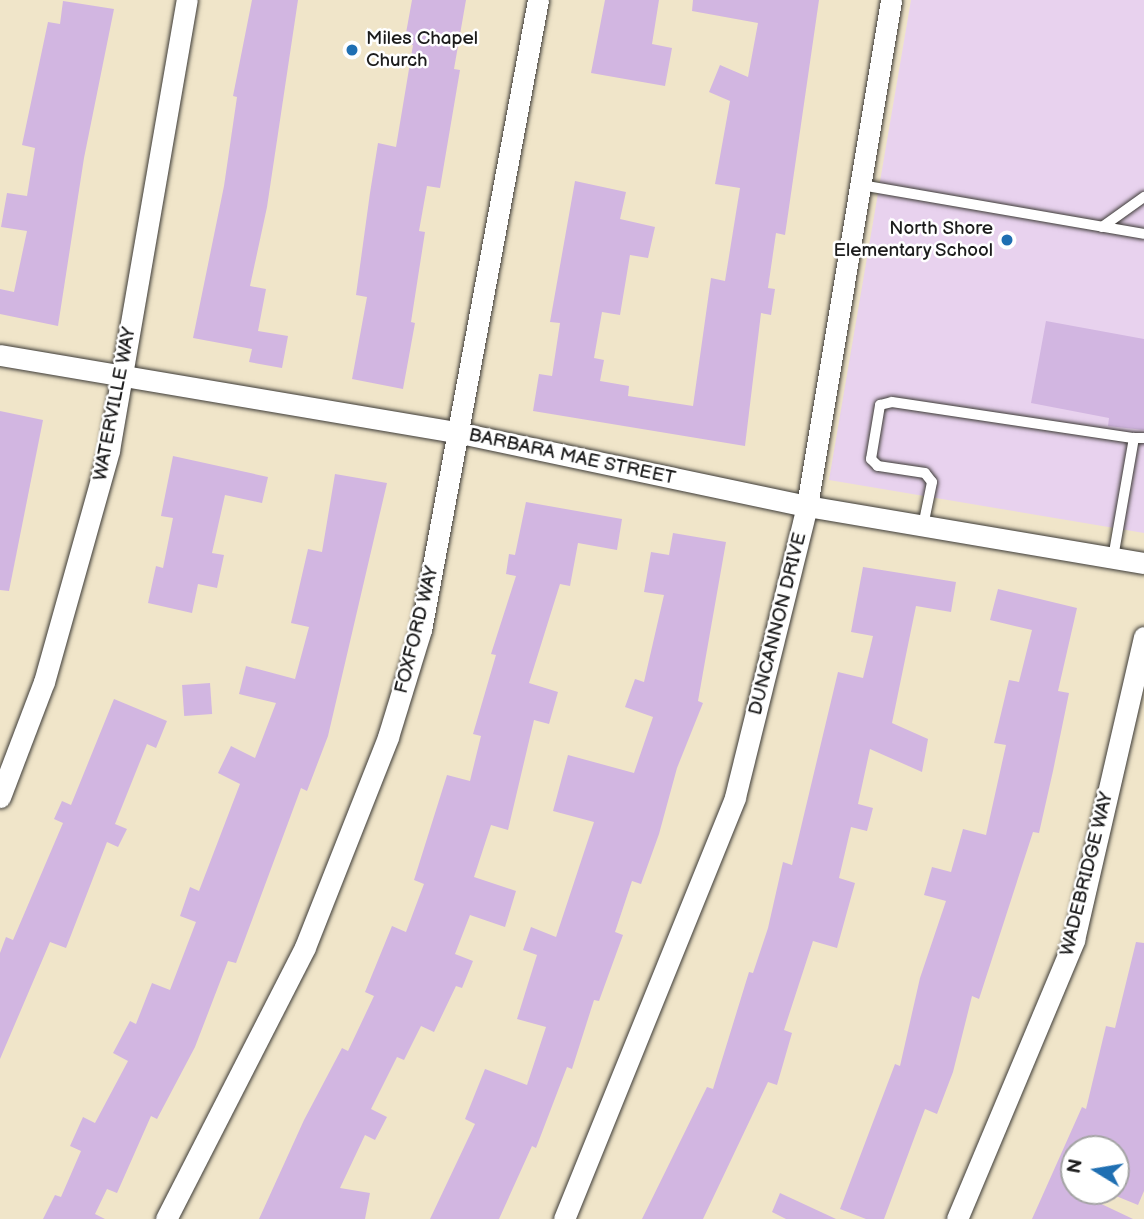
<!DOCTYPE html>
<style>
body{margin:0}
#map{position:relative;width:1144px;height:1219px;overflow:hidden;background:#f0e5c9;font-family:"Balsamiq Sans",sans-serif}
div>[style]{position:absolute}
.built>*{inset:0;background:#e8d2ee}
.building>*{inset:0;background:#d2b6e1;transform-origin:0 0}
.roads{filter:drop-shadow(0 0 2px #3c3a36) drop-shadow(0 0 2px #3c3a36)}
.service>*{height:10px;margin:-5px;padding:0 5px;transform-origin:5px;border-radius:5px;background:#fff}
.minor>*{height:21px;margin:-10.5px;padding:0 10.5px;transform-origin:10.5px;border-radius:10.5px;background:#fff}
.dots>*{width:19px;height:19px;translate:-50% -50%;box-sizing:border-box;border:4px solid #fff;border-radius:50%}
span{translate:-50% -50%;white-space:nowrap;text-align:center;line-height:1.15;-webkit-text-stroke:5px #fff;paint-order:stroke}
.poi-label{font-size:19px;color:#1c1c1c}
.left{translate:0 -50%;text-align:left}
.right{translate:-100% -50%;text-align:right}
.street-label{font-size:19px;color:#1c1c1c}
.north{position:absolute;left:1060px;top:1135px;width:70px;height:70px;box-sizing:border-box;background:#fff;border:2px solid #a4a4a4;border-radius:50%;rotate:281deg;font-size:19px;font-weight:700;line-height:28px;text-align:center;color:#1c1c1c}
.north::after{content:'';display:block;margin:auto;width:24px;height:32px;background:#1f6fb2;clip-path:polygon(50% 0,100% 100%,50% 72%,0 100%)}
</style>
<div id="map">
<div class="built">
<i style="clip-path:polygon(911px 0,1144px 0,1144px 533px,829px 480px)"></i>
</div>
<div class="building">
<i style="clip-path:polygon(252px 0,298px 0,267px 207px,250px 286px,266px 289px,258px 331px,288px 336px,282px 368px,249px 362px,252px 349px,193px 338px,224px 186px,237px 97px,233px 96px)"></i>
<i style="clip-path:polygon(412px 0,466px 0,454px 69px,460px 70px,440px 188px,427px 186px,419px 231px,425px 232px,411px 322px,415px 323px,403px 389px,352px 379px,367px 297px,356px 295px,370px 193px,378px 143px,396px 147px,413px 45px,404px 44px)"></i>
<i style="clip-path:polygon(605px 0,659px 0,652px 44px,672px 48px,665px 86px,591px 73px)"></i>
<i style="clip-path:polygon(693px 0,819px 0,785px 235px,776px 233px,768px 288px,775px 289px,771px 315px,761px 313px,745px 446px,533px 411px,539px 374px,552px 376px,560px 323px,550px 322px,575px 181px,626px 192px,620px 219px,655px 227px,648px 258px,630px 255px,620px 315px,602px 312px,594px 358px,604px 360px,600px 381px,629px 386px,628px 396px,693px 406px,711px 278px,725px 281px,740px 188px,715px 184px,730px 101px,709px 92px,720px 65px,748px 77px,758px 23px,692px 11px)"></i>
<i style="clip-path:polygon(63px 1px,114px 9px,84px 158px,58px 326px,0 314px,0 289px,14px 292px,27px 231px,1px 227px,7px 193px,27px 196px,35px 148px,22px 145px,48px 22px,60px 24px)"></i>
<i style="clip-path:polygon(1046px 321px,1144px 339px,1144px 430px,1108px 426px,1109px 418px,1031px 403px)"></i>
<i style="clip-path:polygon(0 411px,43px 420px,9px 591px,0 590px)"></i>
<i style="clip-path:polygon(173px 456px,268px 477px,262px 503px,225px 495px,212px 553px,224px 555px,217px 588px,198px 584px,192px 613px,148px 603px,156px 566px,163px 568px,173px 518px,161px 516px)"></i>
<i style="clip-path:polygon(335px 474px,387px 483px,328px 736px,307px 791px,301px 788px,236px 963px,228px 961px,195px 1047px,157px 1119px,151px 1116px,117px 1193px,107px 1189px,95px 1214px,105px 1219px,43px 1219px,55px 1195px,61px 1197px,81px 1151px,70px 1146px,83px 1117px,95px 1123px,128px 1061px,113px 1053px,130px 1021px,136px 1024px,152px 983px,170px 990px,196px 922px,180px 916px,190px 887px,199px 891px,240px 784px,218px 773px,231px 746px,255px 758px,276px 703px,239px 694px,246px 666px,295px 679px,309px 627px,291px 623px,308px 549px,322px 552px)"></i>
<i style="clip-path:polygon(526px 502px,622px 519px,617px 550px,578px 543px,570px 586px,560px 584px,529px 683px,558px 692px,549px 724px,534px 720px,508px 830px,491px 825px,474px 877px,516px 891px,505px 927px,470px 915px,455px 954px,473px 961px,462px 988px,456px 986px,434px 1032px,421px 1026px,404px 1060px,397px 1057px,371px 1109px,387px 1117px,375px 1140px,365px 1135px,340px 1188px,370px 1193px,365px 1219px,259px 1219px,304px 1120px,342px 1048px,348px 1051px,374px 996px,365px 992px,392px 926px,406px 932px,424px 884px,414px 880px,447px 775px,470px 781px,481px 736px,473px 734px,496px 655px,491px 654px,516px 576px,506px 574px,509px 554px,515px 555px)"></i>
<i style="clip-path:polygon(673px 533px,726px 542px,698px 701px,703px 703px,677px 768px,659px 834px,641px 884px,632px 881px,615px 932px,623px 935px,599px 1001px,594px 1000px,572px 1069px,567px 1067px,536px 1148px,532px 1146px,499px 1219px,430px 1219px,475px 1124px,465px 1119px,485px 1069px,527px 1085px,546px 1027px,517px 1019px,537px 955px,523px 950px,531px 927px,556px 937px,594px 822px,553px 811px,568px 755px,634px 773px,653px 717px,625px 707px,635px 679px,644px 682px,664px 595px,644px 592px,651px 552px,669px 555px)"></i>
<i style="clip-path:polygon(863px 567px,956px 582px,951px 612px,916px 606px,892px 723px,928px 739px,922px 772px,870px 749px,858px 804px,873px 808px,867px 831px,851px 827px,839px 878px,855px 883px,837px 948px,813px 941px,784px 1030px,792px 1033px,777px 1085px,768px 1082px,703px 1219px,642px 1219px,707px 1087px,713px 1089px,749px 972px,753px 973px,768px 928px,783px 862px,792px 865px,838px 672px,863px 678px,873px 636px,851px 632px)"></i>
<i style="clip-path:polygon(998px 589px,1077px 608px,1058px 691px,1069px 693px,1053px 771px,1039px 833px,1033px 832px,979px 999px,972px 996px,953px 1072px,937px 1114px,925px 1109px,884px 1219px,866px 1219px,840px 1209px,895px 1064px,900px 1066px,920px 978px,946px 901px,924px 895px,932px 867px,951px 872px,963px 829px,986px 835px,1006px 745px,994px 743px,1009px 680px,1019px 682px,1032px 630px,990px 620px)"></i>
<i style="left:210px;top:683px;width:31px;height:28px;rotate:86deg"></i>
<i style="clip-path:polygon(114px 699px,167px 721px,156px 748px,147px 744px,115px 824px,127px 829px,118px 847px,107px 842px,66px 948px,50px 942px,0 1059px,0 953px,6px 937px,13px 940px,63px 823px,54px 819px,62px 801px,71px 805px)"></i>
<i style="clip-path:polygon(1136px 942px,1144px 943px,1144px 1191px,1138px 1205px,1116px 1196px,1116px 1149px,1074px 1149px,1074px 1191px,1133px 1219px,1032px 1219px,1082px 1107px,1086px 1109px,1106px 1026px,1115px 1028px)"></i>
<i style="clip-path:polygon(780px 1193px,836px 1219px,786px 1219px,772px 1212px)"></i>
</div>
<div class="roads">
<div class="service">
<i style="left:861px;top:185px;width:287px;rotate:9.8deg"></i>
<i style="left:1102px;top:227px;width:52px;rotate:-35.5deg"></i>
<i style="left:923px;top:526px;width:45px;rotate:-78.4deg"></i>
<i style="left:932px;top:482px;width:11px;rotate:-128deg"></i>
<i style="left:925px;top:473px;width:48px;rotate:-171.5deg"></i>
<i style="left:878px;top:466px;width:10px;rotate:-135deg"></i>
<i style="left:871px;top:459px;width:55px;rotate:-80.5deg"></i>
<i style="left:880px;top:405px;width:12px;rotate:-14deg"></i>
<i style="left:892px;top:402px;width:245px;rotate:8.5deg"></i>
<i style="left:1113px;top:558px;width:122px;rotate:-80.1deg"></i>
<i style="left:1134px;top:438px;width:10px"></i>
</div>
<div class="minor">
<i style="left:0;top:355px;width:467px;rotate:9.6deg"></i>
<i style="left:460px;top:433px;width:355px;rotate:11.9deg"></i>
<i style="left:807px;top:506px;width:342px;rotate:9.6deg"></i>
<i style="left:0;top:797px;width:123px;rotate:-69.1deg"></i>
<i style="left:44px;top:682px;width:241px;rotate:-74.3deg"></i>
<i style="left:109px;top:450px;width:457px;rotate:-80.2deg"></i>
<i style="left:166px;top:1219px;width:305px;rotate:-62.9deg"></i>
<i style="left:305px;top:947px;width:226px;rotate:-68.4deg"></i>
<i style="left:388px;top:737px;width:112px;rotate:-72.9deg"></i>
<i style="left:421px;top:630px;width:641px;rotate:-79.48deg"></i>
<i style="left:564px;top:1219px;width:455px;rotate:-67.9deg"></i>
<i style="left:735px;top:797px;width:300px;rotate:-76.1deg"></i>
<i style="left:807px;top:506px;width:513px;rotate:-80.57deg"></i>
<i style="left:957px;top:1219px;width:303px;rotate:-67.2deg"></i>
<i style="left:1074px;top:940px;width:311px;rotate:-77deg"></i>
</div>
</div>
<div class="dots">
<i style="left:352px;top:50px;background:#1f6fb2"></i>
<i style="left:1007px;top:240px;background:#1f6fb2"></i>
</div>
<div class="poi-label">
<span class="left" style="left:366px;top:50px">Miles Chapel<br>Church</span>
<span class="right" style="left:993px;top:240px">North Shore<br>Elementary School</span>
</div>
<div class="street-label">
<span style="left:115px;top:404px;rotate:-79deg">WATERVILLE WAY</span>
<span style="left:572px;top:457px;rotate:12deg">BARBARA MAE STREET</span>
<span style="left:778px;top:624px;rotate:-76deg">DUNCANNON DRIVE</span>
<span style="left:417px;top:630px;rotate:-76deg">FOXFORD WAY</span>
<span style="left:1087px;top:874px;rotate:-76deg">WADEBRIDGE WAY</span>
</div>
<div class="north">N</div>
</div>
